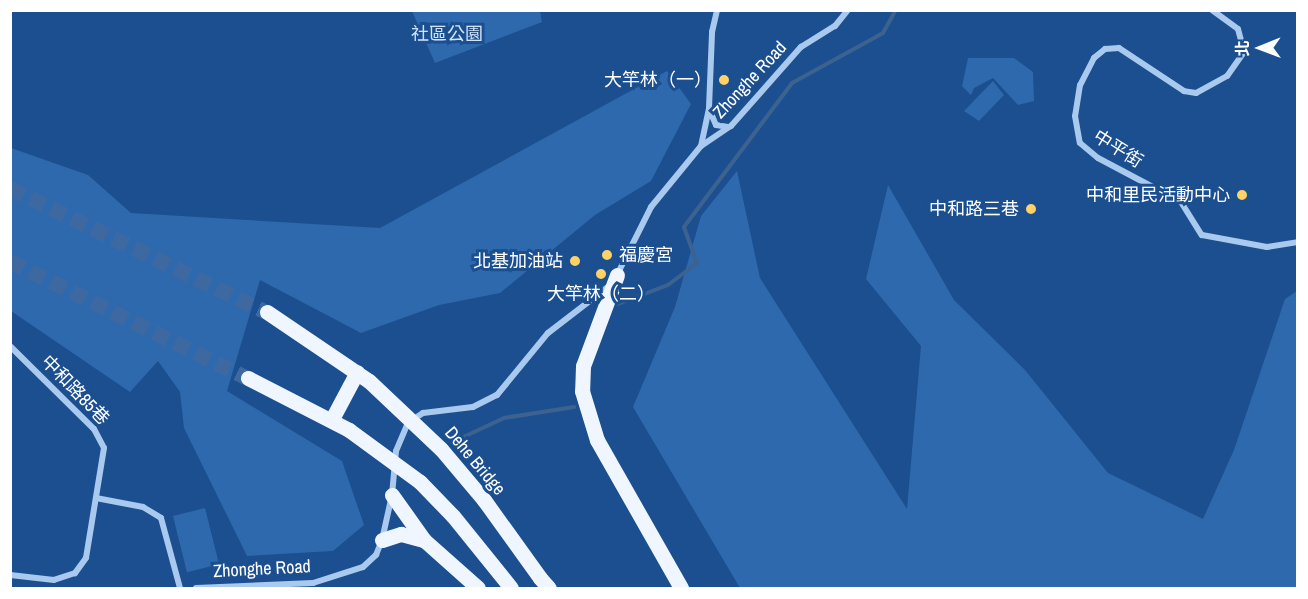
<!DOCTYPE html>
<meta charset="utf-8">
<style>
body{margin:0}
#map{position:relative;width:1308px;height:599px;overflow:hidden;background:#1b4f8f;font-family:"Archivo Narrow","Noto Sans TC",sans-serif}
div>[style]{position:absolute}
.green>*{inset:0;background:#2e69ad;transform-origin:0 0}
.stream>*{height:4px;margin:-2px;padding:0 2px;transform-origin:2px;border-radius:2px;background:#3c6290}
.primary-tunnel>*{height:15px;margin-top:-7.5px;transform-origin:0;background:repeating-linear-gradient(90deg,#3d69a0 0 15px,transparent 0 23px)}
.minor>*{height:6px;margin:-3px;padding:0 3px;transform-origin:3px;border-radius:3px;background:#a9c9ee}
.primary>*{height:15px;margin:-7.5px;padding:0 7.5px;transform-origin:7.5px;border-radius:7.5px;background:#f0f6ff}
.primary-bridge>*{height:15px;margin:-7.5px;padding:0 7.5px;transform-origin:7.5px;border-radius:7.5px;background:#f0f6ff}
.dots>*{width:16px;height:16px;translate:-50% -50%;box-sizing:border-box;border:3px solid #1b4f8f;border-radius:50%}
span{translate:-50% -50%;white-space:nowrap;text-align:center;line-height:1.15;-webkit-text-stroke:6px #1b4f8f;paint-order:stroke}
.park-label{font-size:18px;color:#cfe3fa}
.poi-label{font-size:18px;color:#fff}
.right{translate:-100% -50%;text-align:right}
.left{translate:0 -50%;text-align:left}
.street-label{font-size:18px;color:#fff}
.frame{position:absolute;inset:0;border:12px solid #fff;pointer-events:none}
.north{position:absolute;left:1230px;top:18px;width:60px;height:60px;-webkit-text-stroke:4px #1b4f8f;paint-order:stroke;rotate:269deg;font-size:16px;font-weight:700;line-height:24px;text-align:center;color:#fff}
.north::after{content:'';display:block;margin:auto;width:21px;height:27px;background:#fff;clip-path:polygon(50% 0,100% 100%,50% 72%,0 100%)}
</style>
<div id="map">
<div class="green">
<i style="clip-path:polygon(412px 11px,540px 11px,542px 22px,435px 63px)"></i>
<i style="clip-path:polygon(968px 58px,1014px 58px,1033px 72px,1034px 101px,1018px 105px,993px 78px,974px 88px,971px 95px,962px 86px)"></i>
<i style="clip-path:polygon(667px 71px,691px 104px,651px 181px,595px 215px,500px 293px,439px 305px,361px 333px,260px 280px,227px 391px,342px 461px,364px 525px,333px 551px,247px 556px,184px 428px,180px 392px,158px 361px,130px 392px,11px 311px,11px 148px,88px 175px,131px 213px,380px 228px)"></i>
<i style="clip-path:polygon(993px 81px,1004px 95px,979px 121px,964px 111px)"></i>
<i style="clip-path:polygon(737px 171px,760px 278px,907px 509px,921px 346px,866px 279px,888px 185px,954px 300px,1025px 370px,1108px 473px,1203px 519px,1234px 450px,1285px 299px,1297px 291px,1297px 588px,740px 588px,633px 407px,675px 307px,701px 216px)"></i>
<i style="left:205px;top:508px;width:58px;height:33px;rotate:76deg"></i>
</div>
<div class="stream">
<i style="left:618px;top:304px;width:53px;rotate:-20.8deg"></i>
<i style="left:668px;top:285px;width:36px;rotate:-37deg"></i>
<i style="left:697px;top:263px;width:38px;rotate:-110deg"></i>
<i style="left:684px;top:227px;width:180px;rotate:-53.1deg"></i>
<i style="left:792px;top:83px;width:104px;rotate:-28.8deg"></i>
<i style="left:883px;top:33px;width:26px;rotate:-61deg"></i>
<i style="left:457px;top:440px;width:52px;rotate:-25.1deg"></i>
<i style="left:504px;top:418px;width:71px;rotate:-8.9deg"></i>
</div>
<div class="primary-tunnel">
<i style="left:10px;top:188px;width:285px;rotate:25.8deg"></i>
<i style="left:10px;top:261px;width:265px;rotate:26.2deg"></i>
</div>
<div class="minor">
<i style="left:1212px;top:10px;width:32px;rotate:36deg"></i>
<i style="left:1238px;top:29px;width:24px;rotate:75deg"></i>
<i style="left:1244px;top:52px;width:29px;rotate:125deg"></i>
<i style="left:1227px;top:76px;width:35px;rotate:151deg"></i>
<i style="left:1196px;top:93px;width:12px;rotate:-171deg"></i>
<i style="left:1184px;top:91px;width:78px;rotate:-146.5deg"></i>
<i style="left:1119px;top:48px;width:14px;rotate:176deg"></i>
<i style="left:1105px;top:49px;width:14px;rotate:141deg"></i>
<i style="left:1094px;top:58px;width:30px;rotate:117deg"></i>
<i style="left:1080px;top:85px;width:31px;rotate:99deg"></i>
<i style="left:1075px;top:116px;width:27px;rotate:80deg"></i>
<i style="left:1080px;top:143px;width:23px;rotate:40deg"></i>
<i style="left:1098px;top:158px;width:94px;rotate:27.9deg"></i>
<i style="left:1181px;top:202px;width:39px;rotate:58deg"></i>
<i style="left:1202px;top:235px;width:66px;rotate:10.5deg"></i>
<i style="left:1267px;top:247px;width:31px;rotate:-9deg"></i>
<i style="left:710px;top:111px;width:15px;rotate:67deg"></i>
<i style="left:716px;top:125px;width:12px;rotate:9deg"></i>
<i style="left:701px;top:146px;width:36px;rotate:-34deg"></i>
<i style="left:731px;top:126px;width:106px;rotate:-48.5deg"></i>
<i style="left:801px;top:47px;width:40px;rotate:-32deg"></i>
<i style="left:835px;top:26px;width:21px;rotate:-51deg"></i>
<i style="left:617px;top:275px;width:76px;rotate:-63.4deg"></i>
<i style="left:651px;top:207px;width:79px;rotate:-50.7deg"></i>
<i style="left:701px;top:146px;width:39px;rotate:-78deg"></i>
<i style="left:709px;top:108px;width:76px;rotate:-87.7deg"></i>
<i style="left:712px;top:32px;width:23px;rotate:-77deg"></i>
<i style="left:10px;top:346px;width:118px;rotate:44.7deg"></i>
<i style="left:94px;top:429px;width:21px;rotate:62deg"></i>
<i style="left:104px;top:448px;width:111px;rotate:99.3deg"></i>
<i style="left:86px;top:558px;width:19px;rotate:126deg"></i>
<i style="left:75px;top:573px;width:22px;rotate:162deg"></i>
<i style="left:54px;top:580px;width:44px;rotate:-173.5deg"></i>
<i style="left:96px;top:498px;width:48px;rotate:10.8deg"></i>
<i style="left:143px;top:507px;width:21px;rotate:31deg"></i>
<i style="left:161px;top:518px;width:73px;rotate:74.8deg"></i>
<i style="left:196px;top:588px;width:117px;rotate:-2.4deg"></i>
<i style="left:313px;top:583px;width:52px;rotate:-17.7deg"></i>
<i style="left:363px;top:567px;width:18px;rotate:-43deg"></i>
<i style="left:376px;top:555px;width:16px;rotate:-68deg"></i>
<i style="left:382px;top:540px;width:46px;rotate:-77.5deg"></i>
<i style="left:392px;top:495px;width:44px;rotate:-84.8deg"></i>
<i style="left:396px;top:451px;width:30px;rotate:-67deg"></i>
<i style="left:408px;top:423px;width:18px;rotate:-34deg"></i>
<i style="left:423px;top:413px;width:50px;rotate:-6.8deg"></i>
<i style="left:473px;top:407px;width:27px;rotate:-27deg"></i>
<i style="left:497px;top:395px;width:80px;rotate:-50.6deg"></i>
<i style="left:548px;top:333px;width:76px;rotate:-37.5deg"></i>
</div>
<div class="primary">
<i style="left:617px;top:275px;width:97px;rotate:110.5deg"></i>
<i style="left:583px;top:366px;width:25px;rotate:92deg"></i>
<i style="left:582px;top:391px;width:51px;rotate:73deg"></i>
<i style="left:597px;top:440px;width:170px;rotate:60.4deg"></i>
<i style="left:267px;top:312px;width:123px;rotate:34.1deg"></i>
<i style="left:248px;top:378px;width:114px;rotate:27.2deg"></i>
<i style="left:332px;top:419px;width:53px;rotate:-62deg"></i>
<i style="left:392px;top:495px;width:55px;rotate:54.6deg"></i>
<i style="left:424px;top:540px;width:72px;rotate:41.6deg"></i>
<i style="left:382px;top:540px;width:20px;rotate:-18deg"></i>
<i style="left:401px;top:534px;width:24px;rotate:15deg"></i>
<i style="left:540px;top:578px;width:13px;rotate:48deg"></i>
</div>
<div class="primary-bridge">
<i style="left:369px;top:381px;width:99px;rotate:43.4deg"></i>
<i style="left:441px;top:449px;width:67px;rotate:49.9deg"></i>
<i style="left:484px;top:500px;width:96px;rotate:54.3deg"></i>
<i style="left:349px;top:430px;width:88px;rotate:36.2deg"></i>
<i style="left:420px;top:482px;width:47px;rotate:45.9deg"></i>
<i style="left:453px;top:516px;width:92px;rotate:51.1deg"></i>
</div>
<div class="dots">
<i style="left:724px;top:80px;background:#ffd166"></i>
<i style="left:1242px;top:195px;background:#ffd166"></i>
<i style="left:1031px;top:209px;background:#ffd166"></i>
<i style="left:607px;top:255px;background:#ffd166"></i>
<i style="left:575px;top:261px;background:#ffd166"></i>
<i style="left:601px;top:274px;background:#ffd166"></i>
</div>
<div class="park-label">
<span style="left:447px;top:34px">社區公園</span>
</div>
<div class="poi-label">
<span class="right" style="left:712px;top:80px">大竿林（一）</span>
<span class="right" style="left:1230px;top:195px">中和里民活動中心</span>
<span class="right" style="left:1019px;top:209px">中和路三巷</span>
<span class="left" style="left:619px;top:255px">福慶宮</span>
<span class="right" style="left:563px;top:261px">北基加油站</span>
<span style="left:601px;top:294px">大竿林（二）</span>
</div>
<div class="street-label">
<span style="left:750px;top:80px;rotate:-47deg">Zhonghe Road</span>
<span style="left:1118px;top:149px;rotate:32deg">中平街</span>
<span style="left:75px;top:390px;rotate:46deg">中和路85巷</span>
<span style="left:475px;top:461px;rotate:50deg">Dehe Bridge</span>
<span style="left:262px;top:569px;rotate:-3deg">Zhonghe Road</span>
</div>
<div class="frame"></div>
<div class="north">北</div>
</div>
